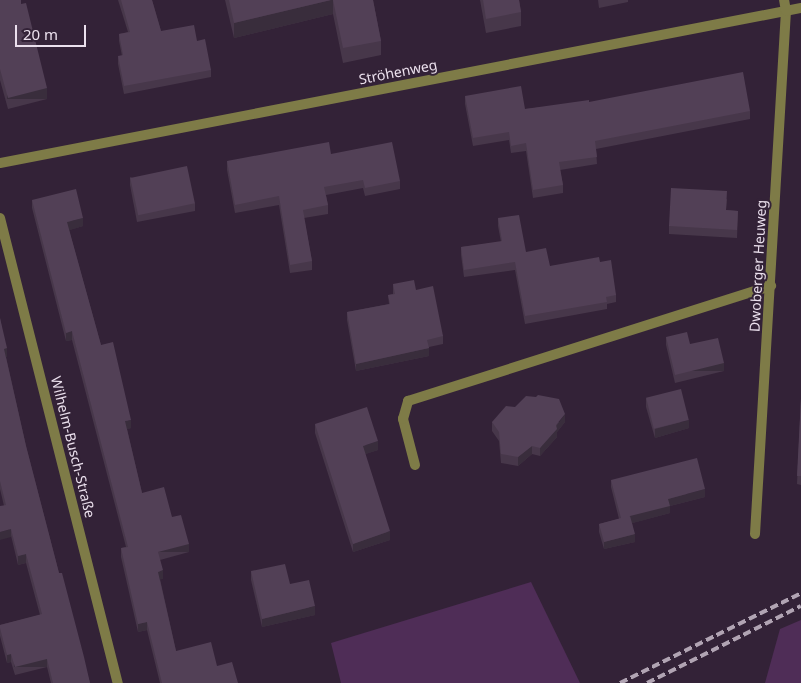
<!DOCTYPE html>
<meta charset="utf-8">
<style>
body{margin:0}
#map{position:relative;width:801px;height:683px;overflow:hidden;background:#332237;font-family:"Noto Sans",sans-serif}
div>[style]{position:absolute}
.green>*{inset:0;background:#4f2d57}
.minor>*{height:10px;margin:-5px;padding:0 5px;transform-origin:5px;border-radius:5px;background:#7e7b47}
.rail>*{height:4px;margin-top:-2px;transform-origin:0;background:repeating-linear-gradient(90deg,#b1a4b3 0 8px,transparent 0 12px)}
.wall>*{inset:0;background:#47374a}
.shaded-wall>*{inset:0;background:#392d3c;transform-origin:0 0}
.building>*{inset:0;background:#524056;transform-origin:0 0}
span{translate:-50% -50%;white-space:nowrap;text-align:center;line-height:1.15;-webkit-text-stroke:4px #332237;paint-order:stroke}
.street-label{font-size:14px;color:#ebe0ed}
.scale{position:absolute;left:15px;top:25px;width:71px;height:22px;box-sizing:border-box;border:2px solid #ebe0ed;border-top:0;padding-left:6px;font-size:15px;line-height:18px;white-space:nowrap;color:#ebe0ed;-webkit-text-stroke:4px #332237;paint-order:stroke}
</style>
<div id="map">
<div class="green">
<i style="clip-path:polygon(531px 582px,580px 683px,341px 683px,331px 643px)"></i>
<i style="clip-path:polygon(801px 620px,801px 683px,765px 683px,780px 629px)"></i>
</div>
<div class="minor">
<i style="left:0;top:163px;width:816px;rotate:-10.95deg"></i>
<i style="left:0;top:218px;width:480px;rotate:75.8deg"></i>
<i style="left:415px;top:465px;width:48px;rotate:-104.6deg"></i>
<i style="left:403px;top:419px;width:19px;rotate:-74deg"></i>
<i style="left:408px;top:401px;width:381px;rotate:-17.6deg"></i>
<i style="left:755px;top:534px;width:524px;rotate:-86.61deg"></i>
<i style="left:786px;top:11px;width:11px;rotate:-100deg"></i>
</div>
<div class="rail">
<i style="left:620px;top:683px;width:202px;rotate:-26.4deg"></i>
<i style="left:647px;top:683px;width:172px;rotate:-26.6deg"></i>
</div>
<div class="wall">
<i style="clip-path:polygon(0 0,47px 99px,8px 109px,0 80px)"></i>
<i style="clip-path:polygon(118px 0,152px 0,161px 31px,197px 41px,211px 70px,211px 77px,124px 94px,118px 64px,118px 56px,122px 56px,119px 41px,119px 34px,128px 32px)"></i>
<i style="clip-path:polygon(225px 0,373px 0,381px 41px,381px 55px,343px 63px,333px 14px,234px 38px)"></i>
<i style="clip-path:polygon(480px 0,519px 0,521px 12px,521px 26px,486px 33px)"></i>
<i style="clip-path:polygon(598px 0,628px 0,628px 2px,599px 8px)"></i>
<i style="clip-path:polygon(465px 96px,525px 109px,589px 102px,750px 111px,750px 119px,596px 149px,597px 164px,560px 170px,563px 185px,563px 193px,533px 198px,526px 151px,511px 153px,509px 140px,473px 146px,465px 104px)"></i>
<i style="clip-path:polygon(331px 154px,400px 181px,400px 189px,365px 196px,363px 188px,326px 195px,328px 205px,328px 214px,304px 218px,312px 261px,312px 270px,290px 273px,279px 205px,235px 213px,227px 170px,227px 161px)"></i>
<i style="clip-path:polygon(130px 177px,195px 203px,195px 211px,137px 222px,130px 185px)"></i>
<i style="clip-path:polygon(727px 199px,726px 210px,738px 211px,737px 238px,669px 234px,669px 226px)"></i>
<i style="clip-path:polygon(32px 200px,83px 226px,69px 230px,101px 345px,131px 428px,127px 429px,142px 493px,172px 517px,189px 552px,160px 560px,163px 579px,160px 579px,176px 651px,217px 666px,238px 683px,160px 683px,147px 630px,138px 632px,121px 557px,121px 548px,126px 547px,72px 340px,66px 341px,32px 208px)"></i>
<i style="clip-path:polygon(498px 218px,526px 252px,550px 266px,600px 262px,616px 295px,616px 302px,607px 304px,607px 309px,525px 324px,515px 270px,464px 277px,461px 255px,461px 247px,501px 242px,498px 226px)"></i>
<i style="clip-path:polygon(393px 284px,416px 290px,443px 336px,443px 344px,429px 347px,429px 356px,356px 371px,347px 320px,347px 312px,389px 304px,388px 295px,393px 294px)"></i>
<i style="clip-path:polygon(0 318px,7px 357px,6px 357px,26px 446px,59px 573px,90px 683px,51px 683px,47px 667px,15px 675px,11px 662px,7px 663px,0 636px,0 625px,40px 615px,26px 563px,18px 565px,0 489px)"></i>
<i style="clip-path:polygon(666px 337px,690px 344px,724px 371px,675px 383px,666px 345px)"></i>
<i style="clip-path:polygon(646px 398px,689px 428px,655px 438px,646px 407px)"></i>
<i style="clip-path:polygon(801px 398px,801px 485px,797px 484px)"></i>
<i style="clip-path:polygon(492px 422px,565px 422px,557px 432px,557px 437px,540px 456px,532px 454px,518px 466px,501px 463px,499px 441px,492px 431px)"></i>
<i style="clip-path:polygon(315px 424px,378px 450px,365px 454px,390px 540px,353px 552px,315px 433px)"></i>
<i style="clip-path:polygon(611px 480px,705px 497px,670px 506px,670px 513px,632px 523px,635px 542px,604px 549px,599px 532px,599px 524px,619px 519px,611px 487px)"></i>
<i style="clip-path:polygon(251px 571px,290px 584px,315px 615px,262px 627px,251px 580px)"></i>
</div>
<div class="shaded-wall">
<i style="clip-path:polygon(331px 0,333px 0,333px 14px,234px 38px,234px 23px)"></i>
<i style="left:47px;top:88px;width:11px;height:40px;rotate:90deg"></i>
<i style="clip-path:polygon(83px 218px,83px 226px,67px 231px,67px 222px)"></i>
<i style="clip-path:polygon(72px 331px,72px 340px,66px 341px,66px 333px)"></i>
<i style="left:7px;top:348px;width:9px;height:3px;rotate:90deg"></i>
<i style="clip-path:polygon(429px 348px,429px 356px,356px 371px,356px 364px)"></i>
<i style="left:724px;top:363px;width:8px;height:50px;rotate:90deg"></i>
<i style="clip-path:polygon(565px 414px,565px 422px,557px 432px,557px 437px,540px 456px,540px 448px)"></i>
<i style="clip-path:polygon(131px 420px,131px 428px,125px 430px,125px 421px)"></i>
<i style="clip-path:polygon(689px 420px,689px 428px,655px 438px,655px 429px)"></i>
<i style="clip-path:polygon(378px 441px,378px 450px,363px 455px,363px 446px)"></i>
<i style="clip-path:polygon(532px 446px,532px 454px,518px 466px,518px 457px)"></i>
<i style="clip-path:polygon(705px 489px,705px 497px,670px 506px,670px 513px,622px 526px,622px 518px,668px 499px)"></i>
<i style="clip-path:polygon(11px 529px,11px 537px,0 540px,0 532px)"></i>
<i style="clip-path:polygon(390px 531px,390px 540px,353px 552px,353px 544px)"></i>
<i style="clip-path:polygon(635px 534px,635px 542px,604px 549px,604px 542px)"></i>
<i style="left:189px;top:544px;width:8px;height:32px;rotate:90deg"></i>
<i style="clip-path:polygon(26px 554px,26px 563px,18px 565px,18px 556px)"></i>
<i style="clip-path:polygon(163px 570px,163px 579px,158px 580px,158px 572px)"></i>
<i style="clip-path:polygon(315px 606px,315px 615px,262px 627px,262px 619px)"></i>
<i style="clip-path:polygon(147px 622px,147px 630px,138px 632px,138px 624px)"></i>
<i style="clip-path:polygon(11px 654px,11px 662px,7px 663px,7px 655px)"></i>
<i style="left:47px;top:659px;width:8px;height:33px;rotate:90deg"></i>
</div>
<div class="building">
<i style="clip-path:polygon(0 0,21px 0,21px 4px,26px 3px,47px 88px,8px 98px,0 69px)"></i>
<i style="clip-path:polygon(121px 0,152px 0,161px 31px,194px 25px,197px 41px,205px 39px,211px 70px,124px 86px,118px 56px,123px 55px,119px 34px,130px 32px)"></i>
<i style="clip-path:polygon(229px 0,331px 0,234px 23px)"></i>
<i style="clip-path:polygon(333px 0,373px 0,381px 41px,343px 48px)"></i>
<i style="clip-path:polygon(483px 0,519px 0,521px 12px,486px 19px)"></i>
<i style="clip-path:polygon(743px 72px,750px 111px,595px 141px,597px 157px,559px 162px,563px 185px,533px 190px,526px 143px,511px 146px,509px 132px,473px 138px,465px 96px,521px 86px,525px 109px,589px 100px,589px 102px)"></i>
<i style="clip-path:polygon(329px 142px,331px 154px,392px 142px,400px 181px,365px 188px,363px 180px,324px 187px,328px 205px,303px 210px,312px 261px,290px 265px,279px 196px,235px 205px,227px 161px)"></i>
<i style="left:187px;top:166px;width:38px;height:58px;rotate:78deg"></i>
<i style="clip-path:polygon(671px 188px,727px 191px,726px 210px,738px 211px,737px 230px,669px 226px)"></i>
<i style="clip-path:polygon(76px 189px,83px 218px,67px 222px,101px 345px,113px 342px,131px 420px,125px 421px,142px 493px,164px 487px,172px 517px,181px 515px,189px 544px,158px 552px,163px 570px,158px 572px,176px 651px,211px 642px,217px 666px,232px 662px,238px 683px,162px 683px,147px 622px,138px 624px,121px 548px,128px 547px,72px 331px,66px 333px,32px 200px)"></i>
<i style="clip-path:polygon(519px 215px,526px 252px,546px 248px,550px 266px,599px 257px,600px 262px,611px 260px,616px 295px,606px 297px,607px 302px,525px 316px,515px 262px,464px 270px,461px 247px,502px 241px,498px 218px)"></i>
<i style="clip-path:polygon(414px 280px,416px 290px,433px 286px,443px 336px,427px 340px,429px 348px,356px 364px,347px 312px,390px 304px,388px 295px,395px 294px,393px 284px)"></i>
<i style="clip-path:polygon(0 318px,7px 348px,4px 349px,26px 446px,59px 573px,62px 573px,84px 657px,90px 683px,53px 683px,47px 659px,15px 667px,11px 654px,7px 655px,0 628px,0 625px,42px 614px,26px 554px,18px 556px,11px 529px,0 532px,0 506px,6px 505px,0 481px)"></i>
<i style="clip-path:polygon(687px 332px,690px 344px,718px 338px,724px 363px,675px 375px,666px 337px)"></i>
<i style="left:681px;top:389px;width:32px;height:36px;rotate:76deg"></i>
<i style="clip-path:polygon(538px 395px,559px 399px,565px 414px,556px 425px,557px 429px,540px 448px,532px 446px,518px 457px,501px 454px,499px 432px,492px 422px,506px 406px,515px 407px,526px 396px,536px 397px)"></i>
<i style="clip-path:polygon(801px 398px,801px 476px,797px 476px)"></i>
<i style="clip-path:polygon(367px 407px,378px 441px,363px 446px,390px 531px,353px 544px,315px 424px)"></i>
<i style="clip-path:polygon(697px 458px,705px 489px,668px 499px,670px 506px,622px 518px,630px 516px,635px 534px,604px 542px,599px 524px,621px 518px,611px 480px)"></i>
<i style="clip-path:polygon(285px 564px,290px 584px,309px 580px,315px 606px,262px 619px,251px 571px)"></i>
</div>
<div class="street-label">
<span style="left:398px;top:72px;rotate:-11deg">Ströhenweg</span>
<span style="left:758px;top:266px;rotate:-87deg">Dwoberger Heuweg</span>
<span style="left:73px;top:447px;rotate:76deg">Wilhelm-Busch-Straße</span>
</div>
<div class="scale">20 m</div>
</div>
